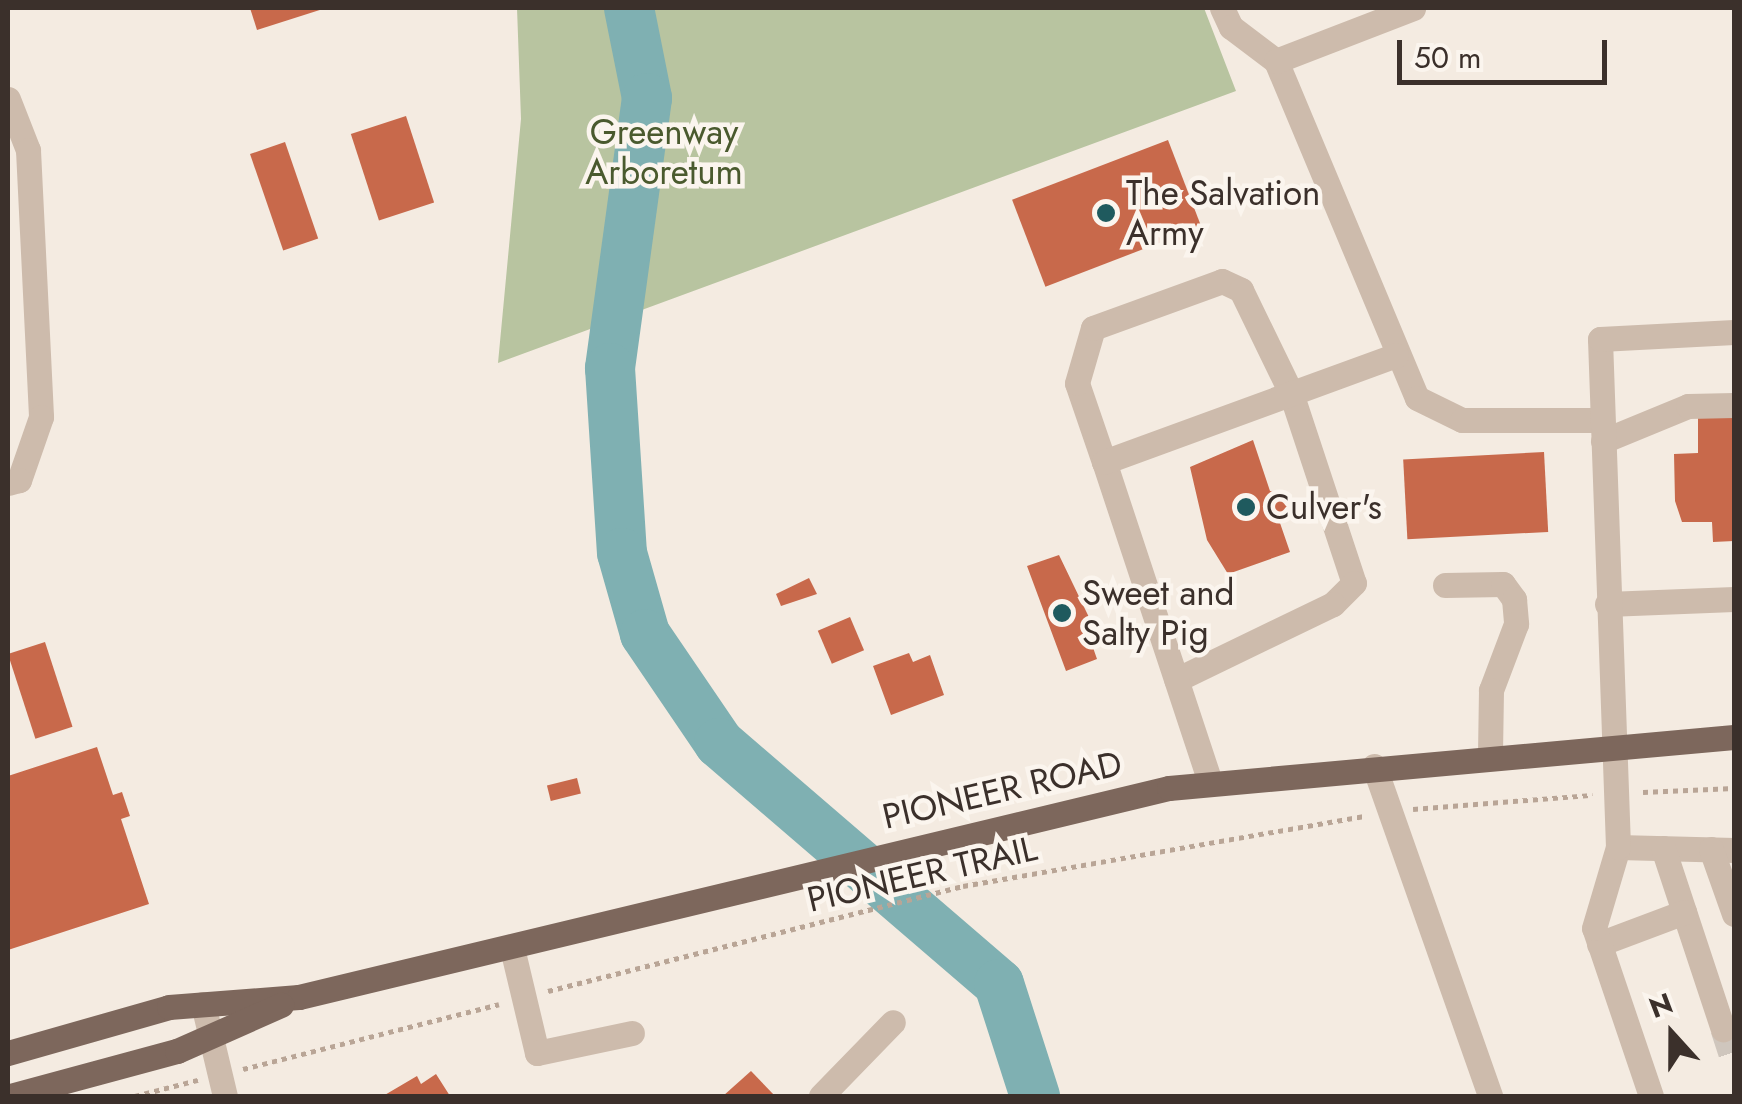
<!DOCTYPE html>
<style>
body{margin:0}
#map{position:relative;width:1742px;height:1104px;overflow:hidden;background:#f4ebe1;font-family:Jost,sans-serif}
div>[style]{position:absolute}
.green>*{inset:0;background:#b8c4a0}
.river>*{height:50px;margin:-25px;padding:0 25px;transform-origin:25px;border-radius:25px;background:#7fb0b2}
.building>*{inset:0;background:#c8694b;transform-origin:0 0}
.minor-tunnel>*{height:25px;margin-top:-12.5px;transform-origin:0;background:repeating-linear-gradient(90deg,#cfc6bd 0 25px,transparent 0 37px)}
.path>*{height:5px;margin-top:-2.5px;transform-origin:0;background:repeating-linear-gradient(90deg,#b9a596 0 5px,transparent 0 10px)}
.minor>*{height:25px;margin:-12.5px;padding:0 12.5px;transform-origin:12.5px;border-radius:12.5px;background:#cdbbac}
.major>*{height:25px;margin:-12.5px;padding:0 12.5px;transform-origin:12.5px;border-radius:12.5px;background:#7d675c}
.dots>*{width:28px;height:28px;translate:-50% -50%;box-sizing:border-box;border:5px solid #fbf5ee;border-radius:50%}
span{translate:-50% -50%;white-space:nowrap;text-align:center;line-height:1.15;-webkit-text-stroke:9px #fbf5ee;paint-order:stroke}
.park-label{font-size:35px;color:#4a5a2e}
.poi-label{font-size:35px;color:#3b302b}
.left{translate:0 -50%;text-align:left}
.street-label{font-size:35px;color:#3b302b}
.frame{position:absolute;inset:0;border:10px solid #3b302b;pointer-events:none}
.north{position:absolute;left:1622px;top:984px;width:100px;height:100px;-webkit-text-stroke:8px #fbf5ee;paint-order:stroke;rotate:339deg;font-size:28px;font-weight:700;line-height:40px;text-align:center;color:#3b302b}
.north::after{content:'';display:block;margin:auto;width:35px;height:45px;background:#3b302b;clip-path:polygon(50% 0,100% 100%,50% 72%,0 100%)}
.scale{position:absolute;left:1397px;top:40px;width:210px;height:45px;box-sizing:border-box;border:5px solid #3b302b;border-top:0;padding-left:12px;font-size:30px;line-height:35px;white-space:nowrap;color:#3b302b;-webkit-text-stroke:8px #fbf5ee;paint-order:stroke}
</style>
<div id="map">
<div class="green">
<i style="clip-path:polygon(517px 8px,1204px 8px,1236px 91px,498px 363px,521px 119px)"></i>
</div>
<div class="river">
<i style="left:629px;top:8px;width:92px;rotate:78.7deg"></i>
<i style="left:647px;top:98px;width:273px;rotate:97.8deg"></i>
<i style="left:610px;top:368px;width:185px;rotate:86.3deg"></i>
<i style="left:622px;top:553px;width:84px;rotate:74.1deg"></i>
<i style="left:645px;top:634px;width:132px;rotate:55.8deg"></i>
<i style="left:719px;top:743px;width:369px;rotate:40.7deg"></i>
<i style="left:999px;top:984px;width:118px;rotate:72.2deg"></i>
</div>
<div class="building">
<i style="clip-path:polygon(250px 8px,326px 8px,257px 30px)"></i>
<i style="left:406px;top:116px;width:91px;height:58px;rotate:72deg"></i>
<i style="left:1168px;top:140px;width:93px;height:167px;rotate:69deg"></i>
<i style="left:285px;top:142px;width:102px;height:37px;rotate:71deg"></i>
<i style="clip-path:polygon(1698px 411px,1734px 411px,1734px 541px,1713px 542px,1712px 522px,1682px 522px,1675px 501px,1674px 454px,1698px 453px)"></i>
<i style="clip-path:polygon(1253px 440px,1270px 491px,1283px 495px,1292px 518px,1280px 523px,1290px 552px,1228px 574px,1207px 540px,1190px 467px)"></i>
<i style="left:1544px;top:452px;width:80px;height:141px;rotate:87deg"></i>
<i style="clip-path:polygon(1059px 555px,1098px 636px,1090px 639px,1097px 659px,1066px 671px,1027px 566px)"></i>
<i style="clip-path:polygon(809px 578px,817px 594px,781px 606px,776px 594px)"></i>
<i style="left:850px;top:617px;width:36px;height:35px;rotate:67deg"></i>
<i style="left:45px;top:642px;width:89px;height:39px;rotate:72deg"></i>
<i style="clip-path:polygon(909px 653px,913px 662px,930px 655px,944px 695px,891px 715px,873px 666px)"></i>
<i style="clip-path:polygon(97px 747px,113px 795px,122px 792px,130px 816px,121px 819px,149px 904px,8px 950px,8px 776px)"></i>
<i style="left:577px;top:778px;width:16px;height:31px;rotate:76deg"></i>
<i style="clip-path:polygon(751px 1071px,775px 1096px,723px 1096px)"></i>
<i style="clip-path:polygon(436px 1074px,450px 1096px,383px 1096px,417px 1076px,421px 1084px)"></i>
</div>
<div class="minor-tunnel">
<i style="left:1723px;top:1029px;width:36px;rotate:72deg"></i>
</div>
<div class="path">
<i style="left:1643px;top:792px;width:91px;rotate:-2.5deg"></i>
<i style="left:1413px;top:809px;width:180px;rotate:-4.5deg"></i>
<i style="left:548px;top:991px;width:428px;rotate:-14.2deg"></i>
<i style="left:963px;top:886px;width:406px;rotate:-9.9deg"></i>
<i style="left:243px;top:1069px;width:264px;rotate:-14.2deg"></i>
<i style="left:135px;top:1096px;width:65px;rotate:-14.3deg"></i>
</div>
<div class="minor">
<i style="left:1222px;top:8px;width:21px;rotate:65deg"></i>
<i style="left:1231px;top:27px;width:56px;rotate:37.1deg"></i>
<i style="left:1276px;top:61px;width:365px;rotate:67.3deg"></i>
<i style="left:1417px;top:398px;width:50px;rotate:26.1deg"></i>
<i style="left:1462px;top:420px;width:140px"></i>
<i style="left:1276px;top:61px;width:147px;rotate:-21.1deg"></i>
<i style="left:8px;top:99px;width:55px;rotate:68.6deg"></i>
<i style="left:28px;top:150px;width:267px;rotate:87.2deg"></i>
<i style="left:41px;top:417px;width:67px;rotate:109.2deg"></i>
<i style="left:19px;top:480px;width:11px;rotate:165deg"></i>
<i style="left:1603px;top:441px;width:92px;rotate:-22.4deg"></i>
<i style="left:1688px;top:406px;width:46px;rotate:-1.2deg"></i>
<i style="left:1104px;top:462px;width:83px;rotate:-108.9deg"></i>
<i style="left:1077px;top:383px;width:57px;rotate:-73.8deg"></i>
<i style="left:1093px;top:328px;width:137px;rotate:-20deg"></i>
<i style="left:1222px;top:281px;width:21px;rotate:25deg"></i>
<i style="left:1241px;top:290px;width:114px;rotate:64.1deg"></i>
<i style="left:1291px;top:393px;width:200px;rotate:71.7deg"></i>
<i style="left:1354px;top:583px;width:30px;rotate:135deg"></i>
<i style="left:1333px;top:604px;width:174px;rotate:154.2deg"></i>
<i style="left:1445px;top:585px;width:58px;rotate:-1deg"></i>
<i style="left:1503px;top:584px;width:19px;rotate:54deg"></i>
<i style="left:1514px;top:599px;width:25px;rotate:85deg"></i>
<i style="left:1516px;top:624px;width:71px;rotate:110.7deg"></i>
<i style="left:1491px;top:690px;width:65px;rotate:90.9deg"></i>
<i style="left:1607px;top:604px;width:127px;rotate:-2.3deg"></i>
<i style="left:1374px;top:766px;width:350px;rotate:70.6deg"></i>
<i style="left:1210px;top:782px;width:337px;rotate:-108.3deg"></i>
<i style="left:1104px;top:462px;width:311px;rotate:-20.1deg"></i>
<i style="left:1618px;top:847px;width:116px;rotate:1.5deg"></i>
<i style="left:1663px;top:848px;width:191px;rotate:71.7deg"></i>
<i style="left:1711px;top:849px;width:69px;rotate:70.5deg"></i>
<i style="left:1599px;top:944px;width:91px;rotate:-20.6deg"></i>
<i style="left:512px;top:948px;width:108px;rotate:76.6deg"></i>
<i style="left:537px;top:1053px;width:97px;rotate:-11.9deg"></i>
<i style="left:203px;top:1004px;width:95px;rotate:76.6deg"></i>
<i style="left:821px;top:1096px;width:103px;rotate:-45.8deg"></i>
<i style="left:1651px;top:1096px;width:177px;rotate:-108.7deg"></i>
<i style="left:1594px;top:928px;width:84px;rotate:-73.5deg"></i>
<i style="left:1618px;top:847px;width:508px;rotate:-92.03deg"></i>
<i style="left:1600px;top:339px;width:134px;rotate:-3deg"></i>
</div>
<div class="major">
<i style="left:8px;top:1053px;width:167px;rotate:-15.9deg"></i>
<i style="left:169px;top:1007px;width:130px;rotate:-4.4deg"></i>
<i style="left:299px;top:997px;width:895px;rotate:-13.51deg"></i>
<i style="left:1169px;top:788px;width:567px;rotate:-5.16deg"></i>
<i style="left:10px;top:1096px;width:173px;rotate:-15.1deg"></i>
<i style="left:177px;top:1051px;width:114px;rotate:-23.9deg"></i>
</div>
<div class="dots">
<i style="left:1106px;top:213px;background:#1f5a5e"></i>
<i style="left:1246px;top:507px;background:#1f5a5e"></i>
<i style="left:1062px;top:613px;background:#1f5a5e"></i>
</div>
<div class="park-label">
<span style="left:664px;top:152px">Greenway<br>Arboretum</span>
</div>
<div class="poi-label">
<span class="left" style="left:1126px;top:213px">The Salvation<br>Army</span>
<span class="left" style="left:1266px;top:507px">Culver's</span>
<span class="left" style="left:1082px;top:613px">Sweet and<br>Salty Pig</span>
</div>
<div class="street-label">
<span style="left:1002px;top:790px;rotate:-13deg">PIONEER ROAD</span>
<span style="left:922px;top:874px;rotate:-13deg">PIONEER TRAIL</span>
</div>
<div class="frame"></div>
<div class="north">N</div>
<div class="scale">50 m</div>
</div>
